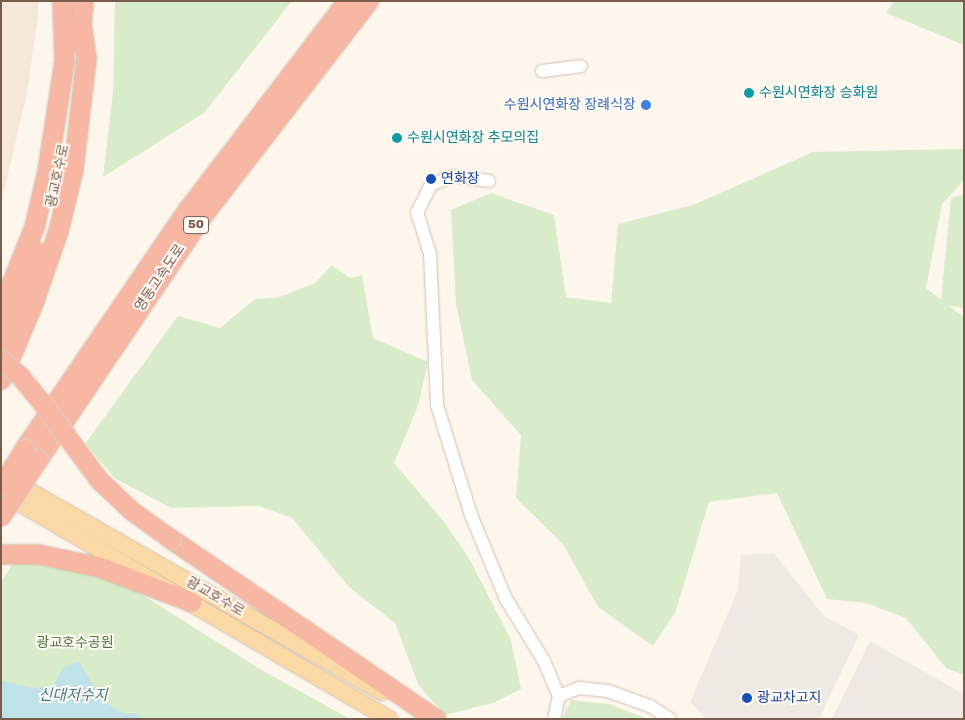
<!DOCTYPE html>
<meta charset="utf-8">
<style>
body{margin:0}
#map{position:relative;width:965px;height:720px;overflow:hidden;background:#fdf6ec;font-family:Rubik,"Noto Sans KR",sans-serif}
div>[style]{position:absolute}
.residential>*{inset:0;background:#f5e8da}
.industrial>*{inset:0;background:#efe9e4}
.green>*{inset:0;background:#d8ecc9}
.water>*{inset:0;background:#bfe3e8}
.roads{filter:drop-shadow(0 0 1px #d1beb0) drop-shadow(0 0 1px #d1beb0)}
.minor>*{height:12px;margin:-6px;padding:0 6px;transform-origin:6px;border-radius:6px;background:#fff}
.major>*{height:16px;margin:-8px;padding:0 8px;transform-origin:8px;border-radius:8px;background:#fbd9a5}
.highway>*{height:19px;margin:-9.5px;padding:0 9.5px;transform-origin:9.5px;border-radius:9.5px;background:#f7b7a3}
.bridges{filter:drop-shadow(0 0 1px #dad1cd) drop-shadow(0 0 1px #dad1cd)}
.highway-bridge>*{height:19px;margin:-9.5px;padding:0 9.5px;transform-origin:9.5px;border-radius:9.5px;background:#f7b7a3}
.dots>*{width:14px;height:14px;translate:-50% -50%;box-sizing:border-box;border:2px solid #fffaf3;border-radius:50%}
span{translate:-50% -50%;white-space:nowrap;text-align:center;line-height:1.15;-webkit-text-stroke:4px #fffaf3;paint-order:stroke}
.shield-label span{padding:1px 4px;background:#fffaf3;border:1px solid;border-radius:4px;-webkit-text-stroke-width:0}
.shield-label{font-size:12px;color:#7a5c4d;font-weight:700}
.culture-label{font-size:14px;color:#0d838f}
.left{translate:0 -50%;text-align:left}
.shop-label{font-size:14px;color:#366cbe}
.right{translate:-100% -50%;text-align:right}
.street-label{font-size:14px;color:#7a5c4d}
.transit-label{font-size:14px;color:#164399}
.park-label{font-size:14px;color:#537a41}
.water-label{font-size:15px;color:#437c86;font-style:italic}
.frame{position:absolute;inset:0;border:2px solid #7a5c4d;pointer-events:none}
</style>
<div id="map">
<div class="residential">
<i style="clip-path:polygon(1px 1px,38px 1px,38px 17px,27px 93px,1px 204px)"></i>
</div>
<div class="industrial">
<i style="clip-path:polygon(774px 553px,824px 616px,859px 635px,819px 719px,706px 719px,690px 702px,737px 592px,741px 555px)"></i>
<i style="clip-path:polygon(870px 641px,964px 694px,964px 719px,832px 719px)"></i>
</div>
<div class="green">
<i style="clip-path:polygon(115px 1px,292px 1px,204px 113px,103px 177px,113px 92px)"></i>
<i style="clip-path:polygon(894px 1px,964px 1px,964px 45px,886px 13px)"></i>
<i style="clip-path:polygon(964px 149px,964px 180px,942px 204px,926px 288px,941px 300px,951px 198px,964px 194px,964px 308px,949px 306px,964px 317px,964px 675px,946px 668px,906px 618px,866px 603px,827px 599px,777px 493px,709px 502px,675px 613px,653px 646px,598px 607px,563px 544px,516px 498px,521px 435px,472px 380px,456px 304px,451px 210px,491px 193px,554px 215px,566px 297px,611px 303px,618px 224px,693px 205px,813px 152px)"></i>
<i style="clip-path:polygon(332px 265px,350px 278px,362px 275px,373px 338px,428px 362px,418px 406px,394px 463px,445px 523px,469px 558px,511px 640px,521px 689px,493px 703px,445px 715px,419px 686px,395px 623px,349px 587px,292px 518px,259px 506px,171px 508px,116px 479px,85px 444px,178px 316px,220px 328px,255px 299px,280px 297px,315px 283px)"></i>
<i style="clip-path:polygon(16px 559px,56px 562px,122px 582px,260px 669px,350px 719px,1px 719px,1px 582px)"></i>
<i style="clip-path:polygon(571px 700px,609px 704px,648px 719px,562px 719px)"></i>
</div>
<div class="water">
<i style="clip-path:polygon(79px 661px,101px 699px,124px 714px,136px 713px,144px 719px,1px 719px,2px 681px,34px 688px,53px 686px,63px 668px)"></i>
</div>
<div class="roads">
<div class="minor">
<i style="left:542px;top:71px;width:39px;rotate:-7deg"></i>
<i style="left:489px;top:181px;width:36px;rotate:-172deg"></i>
<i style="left:453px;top:176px;width:24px;rotate:158deg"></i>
<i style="left:431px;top:185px;width:30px;rotate:117deg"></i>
<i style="left:417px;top:212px;width:44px;rotate:72.8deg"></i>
<i style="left:430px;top:254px;width:151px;rotate:87.3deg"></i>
<i style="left:437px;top:405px;width:115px;rotate:72.8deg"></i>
<i style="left:471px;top:515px;width:91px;rotate:67.4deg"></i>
<i style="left:506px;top:599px;width:73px;rotate:58.5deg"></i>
<i style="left:544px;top:661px;width:38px;rotate:67deg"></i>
<i style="left:559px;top:696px;width:24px;rotate:102deg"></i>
<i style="left:559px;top:696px;width:22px;rotate:-22deg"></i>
<i style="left:579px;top:688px;width:29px;rotate:6deg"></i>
<i style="left:608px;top:691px;width:45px;rotate:19.7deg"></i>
<i style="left:650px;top:706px;width:24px;rotate:33deg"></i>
</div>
<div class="major">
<i style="left:10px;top:480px;width:428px;rotate:29.7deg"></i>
<i style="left:1px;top:492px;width:450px;rotate:30.3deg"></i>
</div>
<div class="highway">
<i style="left:80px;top:41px;width:40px;rotate:-85.7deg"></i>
<i style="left:1px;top:309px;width:88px;rotate:-68.1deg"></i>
<i style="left:34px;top:227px;width:57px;rotate:-76.9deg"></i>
<i style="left:47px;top:171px;width:111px;rotate:-81.2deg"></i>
<i style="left:64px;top:61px;width:60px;rotate:-91.9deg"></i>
<i style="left:1px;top:343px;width:98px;rotate:-67.9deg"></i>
<i style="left:1px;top:379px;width:82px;rotate:-67.2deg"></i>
<i style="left:33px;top:303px;width:76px;rotate:-70.9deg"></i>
<i style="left:58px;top:231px;width:64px;rotate:-76.4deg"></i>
<i style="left:73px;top:169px;width:112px;rotate:-83.3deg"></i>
<i style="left:86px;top:58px;width:28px;rotate:-98deg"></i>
<i style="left:24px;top:449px;width:291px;rotate:-55.7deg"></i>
<i style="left:188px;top:209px;width:262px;rotate:-52.6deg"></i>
<i style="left:38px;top:459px;width:293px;rotate:-56deg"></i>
<i style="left:202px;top:216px;width:272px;rotate:-52.3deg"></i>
<i style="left:171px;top:539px;width:320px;rotate:34.2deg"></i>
<i style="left:1px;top:554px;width:37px"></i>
<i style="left:38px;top:554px;width:63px;rotate:11.8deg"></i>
<i style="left:100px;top:567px;width:98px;rotate:20.8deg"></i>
</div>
</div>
<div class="bridges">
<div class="highway-bridge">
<i style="left:1px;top:360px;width:25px;rotate:40deg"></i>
<i style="left:20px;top:376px;width:40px;rotate:51deg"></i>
<i style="left:45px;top:407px;width:91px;rotate:53.5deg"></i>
<i style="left:99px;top:480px;width:45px;rotate:43.2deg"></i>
<i style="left:132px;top:511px;width:48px;rotate:35.7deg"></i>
<i style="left:1px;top:485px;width:43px;rotate:-57.4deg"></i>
<i style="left:1px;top:516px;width:68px;rotate:-57deg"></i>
</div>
</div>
<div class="dots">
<i style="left:749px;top:93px;background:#0f9aa8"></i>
<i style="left:646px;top:105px;background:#3f7fe0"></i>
<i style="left:397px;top:138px;background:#0f9aa8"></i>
<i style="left:431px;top:179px;background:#1a4fb4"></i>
<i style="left:747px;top:698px;background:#1a4fb4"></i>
</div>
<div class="shield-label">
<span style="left:196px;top:225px">50</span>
</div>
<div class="culture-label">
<span class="left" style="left:759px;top:93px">수원시연화장 승화원</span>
<span class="left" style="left:407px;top:138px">수원시연화장 추모의집</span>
</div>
<div class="shop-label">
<span class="right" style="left:636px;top:105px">수원시연화장 장례식장</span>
</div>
<div class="street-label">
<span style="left:58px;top:176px;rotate:-78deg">광교호수로</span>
<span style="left:160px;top:278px;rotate:-56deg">영동고속도로</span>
<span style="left:215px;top:597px;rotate:30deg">광교호수로</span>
</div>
<div class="transit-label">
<span class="left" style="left:441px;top:179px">연화장</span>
<span class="left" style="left:757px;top:698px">광교차고지</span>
</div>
<div class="park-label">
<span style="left:75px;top:643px">광교호수공원</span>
</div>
<div class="water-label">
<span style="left:73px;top:696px">신대저수지</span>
</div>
<div class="frame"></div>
</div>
